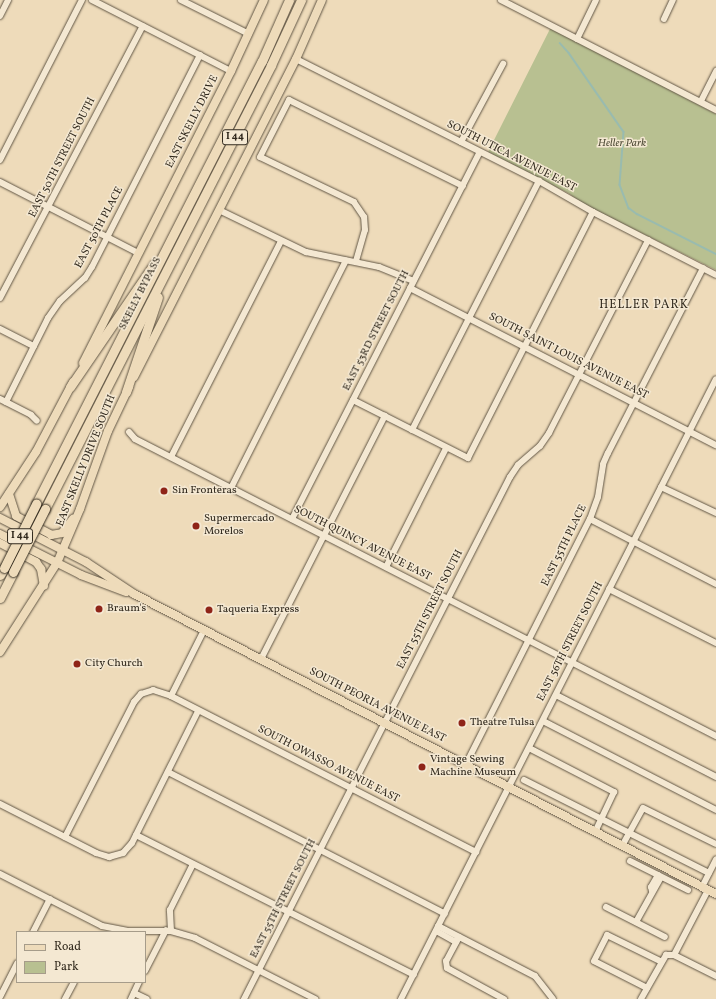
<!DOCTYPE html>
<style>
body{margin:0}
#map{position:relative;width:716px;height:999px;overflow:hidden;background:#eedbba;font-family:Vollkorn,serif}
div>[style]{position:absolute}
.green>*{inset:0;background:#b8c091}
.stream>*{height:1.5px;margin:-0.75px;padding:0 0.75px;transform-origin:0.75px;border-radius:0.75px;background:#99bbaf}
.roads{filter:drop-shadow(0 0 1px #615645) drop-shadow(0 0 1px #615645)}
.minor>*{height:6px;margin:-3px;padding:0 3px;transform-origin:3px;border-radius:3px;background:#f4e8d2}
.major>*{height:8px;margin:-4px;padding:0 4px;transform-origin:4px;border-radius:4px;background:#eedbba}
.highway>*{height:9px;margin:-4.5px;padding:0 4.5px;transform-origin:4.5px;border-radius:4.5px;background:#eedbba}
.bridges{filter:drop-shadow(0 0 1px #322a1e) drop-shadow(0 0 1px #322a1e)}
.highway-bridge>*{height:9px;margin:-4.5px;padding:0 4.5px;transform-origin:4.5px;border-radius:4.5px;background:#eedbba}
.dots>*{width:11px;height:11px;translate:-50% -50%;box-sizing:border-box;border:2px solid #f4e8d2;border-radius:50%}
span{translate:-50% -50%;white-space:nowrap;text-align:center;line-height:1.15;-webkit-text-stroke:3px #f4e8d2;paint-order:stroke}
.shield-label span{padding:1px 3px;background:#f4e8d2;border:1px solid;border-radius:3px;-webkit-text-stroke-width:0}
.shield-label{font-size:10px;color:#322a1e;font-weight:700}
.street-label{font-size:11px;color:#322a1e}
.park-label{font-size:11px;color:#54503b;font-style:italic}
.poi-label{font-size:11px;color:#322a1e}
.left{translate:0 -50%;text-align:left}
.neighbourhood-label{font-size:12px;color:#322a1e;letter-spacing:1px}
.legend{position:absolute;left:16px;top:931px;width:130px;height:52px;box-sizing:border-box;background:#f4e8d2;border:1px solid #a69c8a;margin:0;padding:5px 7px;list-style:none;font-size:12px;color:#322a1e}
.legend li{display:flex;align-items:center;gap:8px;height:20px}
.legend b{width:20px;border:1px solid #a69c8a}
</style>
<div id="map">
<div class="green">
<i style="clip-path:polygon(551px 27px,716px 114px,716px 270px,585px 205px,568px 193px,488px 152px)"></i>
</div>
<div class="stream">
<i style="left:560px;top:43px;width:13px;rotate:48deg"></i>
<i style="left:569px;top:53px;width:96px;rotate:55.2deg"></i>
<i style="left:624px;top:132px;width:53px;rotate:94.3deg"></i>
<i style="left:620px;top:185px;width:25px;rotate:69deg"></i>
<i style="left:629px;top:208px;width:10px;rotate:37deg"></i>
<i style="left:637px;top:214px;width:89px;rotate:26.9deg"></i>
</div>
<div class="roads">
<div class="minor">
<i style="left:92px;top:0;width:156px;rotate:27.1deg"></i>
<i style="left:181px;top:0;width:76px;rotate:26.6deg"></i>
<i style="left:501px;top:0;width:242px;rotate:27.1deg"></i>
<i style="left:0;top:16px;width:18px;rotate:-63deg"></i>
<i style="left:664px;top:19px;width:21px;rotate:-65deg"></i>
<i style="left:577px;top:39px;width:43px;rotate:-64deg"></i>
<i style="left:296px;top:59px;width:272px;rotate:26.7deg"></i>
<i style="left:539px;top:181px;width:62px;rotate:29.9deg"></i>
<i style="left:593px;top:212px;width:138px;rotate:27.1deg"></i>
<i style="left:701px;top:101px;width:34px;rotate:-63deg"></i>
<i style="left:461px;top:142px;width:89px;rotate:-61.7deg"></i>
<i style="left:0;top:160px;width:180px;rotate:-62.9deg"></i>
<i style="left:0;top:182px;width:155px;rotate:27.2deg"></i>
<i style="left:219px;top:210px;width:97px;rotate:25.8deg"></i>
<i style="left:306px;top:252px;width:75px;rotate:11.6deg"></i>
<i style="left:379px;top:267px;width:37px;rotate:22deg"></i>
<i style="left:356px;top:261px;width:32px;rotate:-74deg"></i>
<i style="left:365px;top:230px;width:13px;rotate:-94deg"></i>
<i style="left:364px;top:217px;width:18px;rotate:-124deg"></i>
<i style="left:354px;top:202px;width:104px;rotate:-154.4deg"></i>
<i style="left:260px;top:157px;width:64px;rotate:-63deg"></i>
<i style="left:289px;top:100px;width:194px;rotate:26.3deg"></i>
<i style="left:410px;top:288px;width:344px;rotate:27.2deg"></i>
<i style="left:0;top:298px;width:307px;rotate:-62.3deg"></i>
<i style="left:0;top:329px;width:38px;rotate:27deg"></i>
<i style="left:0;top:399px;width:35px;rotate:27deg"></i>
<i style="left:31px;top:415px;width:8px;rotate:45deg"></i>
<i style="left:353px;top:400px;width:129px;rotate:26.8deg"></i>
<i style="left:468px;top:458px;width:276px;rotate:-63.1deg"></i>
<i style="left:6px;top:402px;width:94px;rotate:-63.4deg"></i>
<i style="left:48px;top:318px;width:21px;rotate:-55deg"></i>
<i style="left:60px;top:301px;width:34px;rotate:-43deg"></i>
<i style="left:85px;top:278px;width:13px;rotate:-58deg"></i>
<i style="left:92px;top:267px;width:238px;rotate:-63deg"></i>
<i style="left:412px;top:430px;width:280px;rotate:-63deg"></i>
<i style="left:129px;top:432px;width:9px;rotate:49deg"></i>
<i style="left:135px;top:439px;width:653px;rotate:27.08deg"></i>
<i style="left:171px;top:457px;width:242px;rotate:-63deg"></i>
<i style="left:661px;top:487px;width:61px;rotate:25.3deg"></i>
<i style="left:231px;top:488px;width:255px;rotate:-63.2deg"></i>
<i style="left:292px;top:519px;width:412px;rotate:-62.9deg"></i>
<i style="left:590px;top:519px;width:142px;rotate:27.3deg"></i>
<i style="left:386px;top:567px;width:133px;rotate:-63.2deg"></i>
<i style="left:609px;top:589px;width:120px;rotate:26.8deg"></i>
<i style="left:261px;top:659px;width:273px;rotate:-63deg"></i>
<i style="left:556px;top:695px;width:180px;rotate:27.1deg"></i>
<i style="left:171px;top:696px;width:74px;rotate:-63.4deg"></i>
<i style="left:543px;top:721px;width:195px;rotate:27.2deg"></i>
<i style="left:529px;top:748px;width:96px;rotate:27.4deg"></i>
<i style="left:614px;top:792px;width:44px;rotate:115.4deg"></i>
<i style="left:466px;top:764px;width:275px;rotate:-63.2deg"></i>
<i style="left:590px;top:519px;width:23px;rotate:-70deg"></i>
<i style="left:598px;top:497px;width:33px;rotate:-81deg"></i>
<i style="left:603px;top:464px;width:12px;rotate:-66deg"></i>
<i style="left:608px;top:453px;width:208px;rotate:-62.8deg"></i>
<i style="left:168px;top:772px;width:311px;rotate:27.1deg"></i>
<i style="left:524px;top:780px;width:207px;rotate:26.7deg"></i>
<i style="left:0;top:804px;width:108px;rotate:27deg"></i>
<i style="left:96px;top:853px;width:14px;rotate:17deg"></i>
<i style="left:109px;top:857px;width:15px;rotate:-16deg"></i>
<i style="left:123px;top:853px;width:13px;rotate:-48deg"></i>
<i style="left:132px;top:843px;width:148px;rotate:-63.4deg"></i>
<i style="left:136px;top:835px;width:311px;rotate:26.7deg"></i>
<i style="left:65px;top:837px;width:152px;rotate:-62.9deg"></i>
<i style="left:134px;top:702px;width:11px;rotate:-49deg"></i>
<i style="left:141px;top:694px;width:13px;rotate:-18deg"></i>
<i style="left:153px;top:690px;width:19px;rotate:18deg"></i>
<i style="left:171px;top:696px;width:343px;rotate:27.1deg"></i>
<i style="left:622px;top:846px;width:43px;rotate:-61.1deg"></i>
<i style="left:643px;top:808px;width:81px;rotate:26.3deg"></i>
<i style="left:630px;top:861px;width:65px;rotate:26.6deg"></i>
<i style="left:0;top:874px;width:114px;rotate:27deg"></i>
<i style="left:102px;top:926px;width:25px;rotate:11deg"></i>
<i style="left:127px;top:931px;width:44px"></i>
<i style="left:171px;top:931px;width:25px;rotate:16deg"></i>
<i style="left:195px;top:938px;width:135px;rotate:26.9deg"></i>
<i style="left:702px;top:887px;width:31px;rotate:-63deg"></i>
<i style="left:652px;top:891px;width:4px;rotate:-104deg"></i>
<i style="left:651px;top:887px;width:14px;rotate:-60deg"></i>
<i style="left:606px;top:907px;width:66px;rotate:27deg"></i>
<i style="left:636px;top:922px;width:51px;rotate:-60.9deg"></i>
<i style="left:438px;top:926px;width:109px;rotate:27.3deg"></i>
<i style="left:535px;top:976px;width:29px;rotate:52deg"></i>
<i style="left:171px;top:931px;width:21px;rotate:-93deg"></i>
<i style="left:170px;top:910px;width:51px;rotate:-63.4deg"></i>
<i style="left:436px;top:931px;width:23px;rotate:29deg"></i>
<i style="left:33px;top:932px;width:37px;rotate:-63deg"></i>
<i style="left:459px;top:937px;width:27px;rotate:118deg"></i>
<i style="left:446px;top:961px;width:7px;rotate:82deg"></i>
<i style="left:447px;top:968px;width:65px;rotate:28.5deg"></i>
<i style="left:674px;top:955px;width:73px;rotate:-62.4deg"></i>
<i style="left:145px;top:971px;width:46px;rotate:-62.9deg"></i>
<i style="left:647px;top:988px;width:59px;rotate:-153deg"></i>
<i style="left:594px;top:961px;width:29px;rotate:-63deg"></i>
<i style="left:607px;top:935px;width:59px;rotate:26.1deg"></i>
<i style="left:134px;top:993px;width:14px;rotate:25deg"></i>
<i style="left:0;top:997px;width:38px;rotate:-63deg"></i>
<i style="left:65px;top:999px;width:19px;rotate:-62deg"></i>
<i style="left:131px;top:999px;width:19px;rotate:-65deg"></i>
<i style="left:244px;top:999px;width:586px;rotate:-63deg"></i>
<i style="left:510px;top:477px;width:14px;rotate:-56deg"></i>
<i style="left:518px;top:465px;width:29px;rotate:-41deg"></i>
<i style="left:540px;top:446px;width:16px;rotate:-55deg"></i>
<i style="left:549px;top:433px;width:217px;rotate:-62.8deg"></i>
<i style="left:401px;top:999px;width:695px;rotate:-63.07deg"></i>
<i style="left:641px;top:999px;width:51px;rotate:-60.4deg"></i>
<i style="left:666px;top:955px;width:8px"></i>
<i style="left:674px;top:955px;width:47px;rotate:26.6deg"></i>
</div>
<div class="major">
<i style="left:83px;top:363px;width:327px;rotate:-63.1deg"></i>
<i style="left:231px;top:71px;width:78px;rotate:-65.1deg"></i>
<i style="left:134px;top:377px;width:357px;rotate:-63deg"></i>
<i style="left:296px;top:59px;width:64px;rotate:-66.2deg"></i>
<i style="left:9px;top:494px;width:23px;rotate:72deg"></i>
<i style="left:16px;top:516px;width:40px;rotate:28deg"></i>
<i style="left:51px;top:535px;width:11px;rotate:-10deg"></i>
<i style="left:62px;top:533px;width:18px;rotate:-52deg"></i>
<i style="left:0;top:507px;width:66px;rotate:-56.8deg"></i>
<i style="left:36px;top:452px;width:79px;rotate:-62.1deg"></i>
<i style="left:0;top:518px;width:97px;rotate:27.1deg"></i>
<i style="left:86px;top:562px;width:58px;rotate:33.7deg"></i>
<i style="left:134px;top:594px;width:655px;rotate:27.27deg"></i>
<i style="left:0;top:534px;width:91px;rotate:26.8deg"></i>
<i style="left:81px;top:575px;width:48px;rotate:20.7deg"></i>
<i style="left:0;top:543px;width:41px;rotate:27.8deg"></i>
<i style="left:36px;top:562px;width:9px;rotate:54deg"></i>
<i style="left:41px;top:569px;width:17px;rotate:80deg"></i>
<i style="left:0;top:652px;width:106px;rotate:-57.4deg"></i>
<i style="left:57px;top:563px;width:59px;rotate:-66.9deg"></i>
<i style="left:80px;top:509px;width:83px;rotate:-70.3deg"></i>
<i style="left:108px;top:431px;width:49px;rotate:-64.5deg"></i>
</div>
<div class="highway">
<i style="left:70px;top:387px;width:149px;rotate:-55.7deg"></i>
<i style="left:126px;top:392px;width:100px;rotate:-71.4deg"></i>
<i style="left:36px;top:504px;width:497px;rotate:-63deg"></i>
<i style="left:262px;top:61px;width:67px;rotate:-66.1deg"></i>
<i style="left:45px;top:509px;width:498px;rotate:-63deg"></i>
<i style="left:271px;top:65px;width:72px;rotate:-65.2deg"></i>
<i style="left:0;top:575px;width:8px;rotate:-60deg"></i>
<i style="left:0;top:598px;width:29px;rotate:-63deg"></i>
</div>
</div>
<div class="bridges">
<div class="highway-bridge">
<i style="left:4px;top:568px;width:72px;rotate:-63.4deg"></i>
<i style="left:13px;top:572px;width:71px;rotate:-63.1deg"></i>
</div>
</div>
<div class="dots">
<i style="left:164px;top:491px;background:#8f2418"></i>
<i style="left:196px;top:526px;background:#8f2418"></i>
<i style="left:99px;top:609px;background:#8f2418"></i>
<i style="left:209px;top:610px;background:#8f2418"></i>
<i style="left:77px;top:664px;background:#8f2418"></i>
<i style="left:462px;top:723px;background:#8f2418"></i>
<i style="left:422px;top:767px;background:#8f2418"></i>
</div>
<div class="shield-label">
<span style="left:235px;top:137px">I 44</span>
<span style="left:20px;top:536px">I 44</span>
</div>
<div class="street-label">
<span style="left:193px;top:122px;rotate:-63deg">EAST SKELLY DRIVE</span>
<span style="left:511px;top:157px;rotate:27deg">SOUTH UTICA AVENUE EAST</span>
<span style="left:63px;top:158px;rotate:-63deg">EAST 50TH STREET SOUTH</span>
<span style="left:100px;top:228px;rotate:-62deg">EAST 50TH PLACE</span>
<span style="left:141px;top:294px;rotate:-63deg">SKELLY BYPASS</span>
<span style="left:377px;top:331px;rotate:-63deg">EAST 53RD STREET SOUTH</span>
<span style="left:568px;top:357px;rotate:27deg">SOUTH SAINT LOUIS AVENUE EAST</span>
<span style="left:87px;top:461px;rotate:-68deg">EAST SKELLY DRIVE SOUTH</span>
<span style="left:362px;top:544px;rotate:27deg">SOUTH QUINCY AVENUE EAST</span>
<span style="left:565px;top:546px;rotate:-64deg">EAST 55TH PLACE</span>
<span style="left:431px;top:610px;rotate:-63deg">EAST 55TH STREET SOUTH</span>
<span style="left:571px;top:642px;rotate:-63deg">EAST 56TH STREET SOUTH</span>
<span style="left:377px;top:706px;rotate:27deg">SOUTH PEORIA AVENUE EAST</span>
<span style="left:328px;top:765px;rotate:27deg">SOUTH OWASSO AVENUE EAST</span>
<span style="left:284px;top:899px;rotate:-63deg">EAST 55TH STREET SOUTH</span>
</div>
<div class="park-label">
<span style="left:622px;top:144px">Heller Park</span>
</div>
<div class="poi-label">
<span class="left" style="left:172px;top:491px">Sin Fronteras</span>
<span class="left" style="left:204px;top:526px">Supermercado<br>Morelos</span>
<span class="left" style="left:107px;top:609px">Braum's</span>
<span class="left" style="left:217px;top:610px">Taqueria Express</span>
<span class="left" style="left:85px;top:664px">City Church</span>
<span class="left" style="left:470px;top:723px">Theatre Tulsa</span>
<span class="left" style="left:430px;top:767px">Vintage Sewing<br>Machine Museum</span>
</div>
<div class="neighbourhood-label">
<span style="left:644px;top:306px">HELLER PARK</span>
</div>
<ul class="legend">
<li><b style="height:5px;background:#eedbba"></b>Road</li>
<li><b style="height:11px;background:#b8c091"></b>Park</li>
</ul>
</div>
